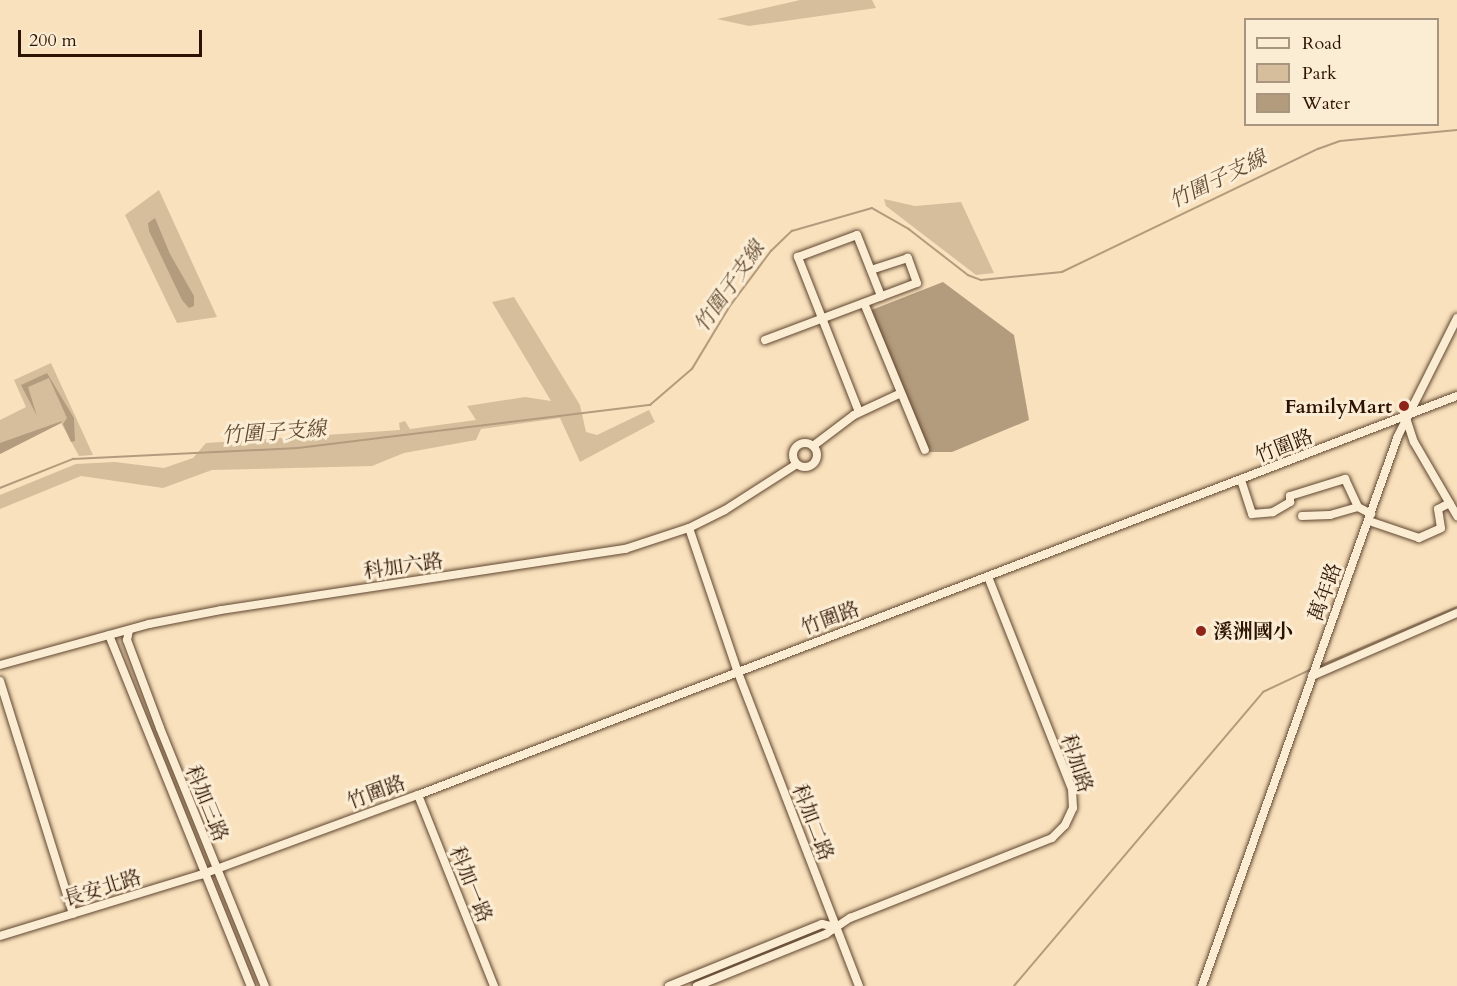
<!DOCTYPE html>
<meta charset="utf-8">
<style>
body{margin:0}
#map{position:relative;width:1457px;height:986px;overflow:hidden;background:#f9e1bd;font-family:Cardo,"Noto Serif TC",serif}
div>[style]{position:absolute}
.green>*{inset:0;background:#d6be9d}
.water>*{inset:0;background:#b39b7d}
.stream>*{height:1.5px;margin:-0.75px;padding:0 0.75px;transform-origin:0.75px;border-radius:0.75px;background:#b39b7d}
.roads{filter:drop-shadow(0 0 2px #5f462f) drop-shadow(0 0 2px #5f462f)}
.minor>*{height:8px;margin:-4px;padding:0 4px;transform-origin:4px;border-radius:4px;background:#fbecd4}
.minor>.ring{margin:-4px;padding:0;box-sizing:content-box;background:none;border:8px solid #fbecd4;border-radius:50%}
.dots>*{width:16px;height:16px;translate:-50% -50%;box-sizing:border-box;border:3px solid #fbecd4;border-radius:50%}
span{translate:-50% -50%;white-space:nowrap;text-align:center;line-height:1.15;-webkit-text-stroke:6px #fbecd4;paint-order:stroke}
.poi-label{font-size:20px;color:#2c1200;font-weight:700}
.right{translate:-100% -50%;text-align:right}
.left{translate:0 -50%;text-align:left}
.street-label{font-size:20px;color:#2c1200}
.water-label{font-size:21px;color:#624932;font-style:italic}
.legend{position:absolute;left:1244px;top:18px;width:195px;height:108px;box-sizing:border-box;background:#fbecd4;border:2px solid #a8957f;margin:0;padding:8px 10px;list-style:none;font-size:18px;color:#2c1200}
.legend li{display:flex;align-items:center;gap:12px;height:30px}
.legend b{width:30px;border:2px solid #a8957f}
.scale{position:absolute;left:18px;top:30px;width:184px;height:27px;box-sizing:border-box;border:3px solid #2c1200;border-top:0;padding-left:8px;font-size:18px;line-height:21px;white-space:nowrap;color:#2c1200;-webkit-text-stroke:4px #fbecd4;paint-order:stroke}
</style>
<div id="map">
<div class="green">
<i style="clip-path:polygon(800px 0,872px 0,876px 8px,749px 26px,717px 19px)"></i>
<i style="clip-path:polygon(159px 190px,217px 317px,177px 323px,125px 215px)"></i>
<i style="clip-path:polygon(884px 199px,915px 206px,961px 202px,994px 273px,976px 275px,886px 206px)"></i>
<i style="clip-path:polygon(514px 297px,580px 405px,586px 432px,597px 435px,649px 410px,655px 422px,580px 462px,560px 418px,481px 429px,476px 440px,404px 453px,372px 466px,212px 470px,163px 488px,81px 476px,0 509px,0 495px,76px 464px,115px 462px,164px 468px,193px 458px,206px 443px,400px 430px,399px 423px,405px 421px,410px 429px,476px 420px,467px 406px,525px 397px,551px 401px,492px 302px)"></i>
<i style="clip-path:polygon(51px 363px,93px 455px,79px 456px,61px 423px,0 454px,0 420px,26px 407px,14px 380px)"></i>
</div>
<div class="water">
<i style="clip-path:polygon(155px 218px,170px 254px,194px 296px,194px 306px,189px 308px,182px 300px,149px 231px,148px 223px)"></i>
<i style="clip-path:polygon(943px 282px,1014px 335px,1029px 420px,952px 452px,925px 452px,869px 311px)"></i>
<i style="clip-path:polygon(47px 373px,74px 418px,75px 441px,71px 442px,63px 424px,67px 418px,49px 378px,28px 387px,37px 416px,21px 385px)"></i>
<i style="clip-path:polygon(62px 421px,61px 423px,0 454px,0 443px)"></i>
</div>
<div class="stream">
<i style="left:0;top:488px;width:79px;rotate:-21.7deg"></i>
<i style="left:73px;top:459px;width:225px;rotate:-2.8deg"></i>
<i style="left:298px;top:448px;width:355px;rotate:-7deg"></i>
<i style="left:650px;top:405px;width:55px;rotate:-40.6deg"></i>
<i style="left:692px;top:369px;width:74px;rotate:-58.9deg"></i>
<i style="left:730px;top:306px;width:69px;rotate:-53.3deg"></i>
<i style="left:771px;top:251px;width:29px;rotate:-44deg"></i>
<i style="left:792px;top:231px;width:83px;rotate:-16deg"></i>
<i style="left:872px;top:208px;width:43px;rotate:29.6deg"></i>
<i style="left:909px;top:229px;width:75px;rotate:37.9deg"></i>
<i style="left:968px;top:275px;width:14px;rotate:21deg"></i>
<i style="left:981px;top:280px;width:81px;rotate:-5.6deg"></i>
<i style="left:1062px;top:272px;width:284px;rotate:-25.7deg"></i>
<i style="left:1318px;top:149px;width:23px;rotate:-20deg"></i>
<i style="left:1340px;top:141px;width:118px;rotate:-5.4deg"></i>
<i style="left:1320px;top:666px;width:149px;rotate:-23.3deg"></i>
<i style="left:1014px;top:986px;width:385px;rotate:-49.7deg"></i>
<i style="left:1263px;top:692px;width:52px;rotate:-25.1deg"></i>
</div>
<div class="roads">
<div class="minor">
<i style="left:864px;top:303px;width:159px;rotate:67.5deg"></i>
<i style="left:765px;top:340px;width:162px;rotate:-20.6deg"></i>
<i style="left:917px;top:283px;width:27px;rotate:-110deg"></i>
<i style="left:908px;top:258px;width:39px;rotate:162deg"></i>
<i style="left:859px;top:412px;width:167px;rotate:-111.5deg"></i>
<i style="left:798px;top:257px;width:63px;rotate:-20.4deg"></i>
<i style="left:857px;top:235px;width:66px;rotate:68.5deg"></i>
<i style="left:1406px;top:418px;width:25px;rotate:72deg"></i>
<i style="left:1414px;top:442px;width:86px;rotate:59.8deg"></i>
<i class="ring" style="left:793px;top:443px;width:16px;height:16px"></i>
<i style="left:813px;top:446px;width:51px;rotate:-37.1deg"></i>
<i style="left:854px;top:415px;width:50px;rotate:-25deg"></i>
<i style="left:1241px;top:480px;width:36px;rotate:72deg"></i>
<i style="left:1252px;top:514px;width:21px;rotate:-5deg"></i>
<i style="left:1273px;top:512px;width:20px;rotate:-30deg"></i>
<i style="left:1290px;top:502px;width:6px;rotate:-90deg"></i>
<i style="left:1290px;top:496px;width:58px;rotate:-17.2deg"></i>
<i style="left:1345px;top:479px;width:31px;rotate:65deg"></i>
<i style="left:1358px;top:507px;width:15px;rotate:28deg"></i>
<i style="left:1302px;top:516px;width:28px;rotate:-2deg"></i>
<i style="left:1330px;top:515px;width:29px;rotate:-16deg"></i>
<i style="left:1369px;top:521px;width:53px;rotate:18.8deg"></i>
<i style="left:1419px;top:538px;width:24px;rotate:-24deg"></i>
<i style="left:1441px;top:528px;width:19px;rotate:-99deg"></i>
<i style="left:1438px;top:509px;width:13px;rotate:-27deg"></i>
<i style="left:689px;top:528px;width:150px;rotate:71.3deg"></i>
<i style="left:737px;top:670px;width:339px;rotate:68.9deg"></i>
<i style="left:129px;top:630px;width:10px;rotate:101deg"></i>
<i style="left:127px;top:640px;width:94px;rotate:69.4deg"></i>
<i style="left:160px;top:728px;width:279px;rotate:67.9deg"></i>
<i style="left:109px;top:635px;width:379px;rotate:68deg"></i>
<i style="left:0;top:665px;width:155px;rotate:-15.4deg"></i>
<i style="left:149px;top:624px;width:73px;rotate:-11deg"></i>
<i style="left:221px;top:610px;width:409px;rotate:-8.6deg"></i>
<i style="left:625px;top:549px;width:67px;rotate:-18.2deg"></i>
<i style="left:689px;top:528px;width:40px;rotate:-26.6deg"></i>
<i style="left:725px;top:510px;width:85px;rotate:-32.6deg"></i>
<i style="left:1312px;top:676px;width:158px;rotate:-23.5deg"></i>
<i style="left:0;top:681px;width:244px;rotate:72.6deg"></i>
<i style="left:418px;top:795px;width:206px;rotate:68.3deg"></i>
<i style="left:0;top:936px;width:209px;rotate:-17deg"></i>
<i style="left:200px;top:875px;width:232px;rotate:-20.2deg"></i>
<i style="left:418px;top:795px;width:1113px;rotate:-21.01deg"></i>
<i style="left:669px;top:986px;width:165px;rotate:-22.1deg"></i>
<i style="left:822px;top:924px;width:13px;rotate:13deg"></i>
<i style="left:697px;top:986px;width:139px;rotate:-22deg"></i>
<i style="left:826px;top:934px;width:29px;rotate:-34deg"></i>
<i style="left:850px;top:918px;width:217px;rotate:-21.6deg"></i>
<i style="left:1052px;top:838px;width:18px;rotate:-45deg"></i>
<i style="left:1065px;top:825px;width:19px;rotate:-65deg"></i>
<i style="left:1073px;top:808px;width:19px;rotate:-93deg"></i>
<i style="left:1072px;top:789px;width:228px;rotate:-111.6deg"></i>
<i style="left:1202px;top:986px;width:584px;rotate:-70.39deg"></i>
<i style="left:1398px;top:436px;width:132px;rotate:-63.4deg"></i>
</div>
</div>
<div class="dots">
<i style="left:1404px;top:406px;background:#8f2418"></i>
<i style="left:1201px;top:631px;background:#8f2418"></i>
</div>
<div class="poi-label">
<span class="right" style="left:1392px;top:406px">FamilyMart</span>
<span class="left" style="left:1213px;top:631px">溪洲國小</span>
</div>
<div class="street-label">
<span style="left:1284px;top:446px;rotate:-21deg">竹圍路</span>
<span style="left:403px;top:566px;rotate:-8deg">科加六路</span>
<span style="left:1325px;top:592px;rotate:-70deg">萬年路</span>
<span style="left:830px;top:618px;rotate:-20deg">竹圍路</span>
<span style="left:1077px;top:763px;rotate:72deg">科加路</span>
<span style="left:376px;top:792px;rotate:-20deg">竹圍路</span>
<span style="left:207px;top:803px;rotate:68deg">科加三路</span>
<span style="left:813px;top:822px;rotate:69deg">科加二路</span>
<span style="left:471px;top:884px;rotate:68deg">科加一路</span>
<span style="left:102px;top:888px;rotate:-17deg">長安北路</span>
</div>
<div class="water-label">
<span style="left:1218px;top:180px;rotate:-26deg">竹圍子支線</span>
<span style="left:730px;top:287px;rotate:-55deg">竹圍子支線</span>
<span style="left:274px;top:433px;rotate:-4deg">竹圍子支線</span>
</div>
<ul class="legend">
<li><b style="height:8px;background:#fbecd4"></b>Road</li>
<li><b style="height:16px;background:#d6be9d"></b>Park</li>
<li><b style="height:16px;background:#b39b7d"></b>Water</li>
</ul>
<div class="scale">200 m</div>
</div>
